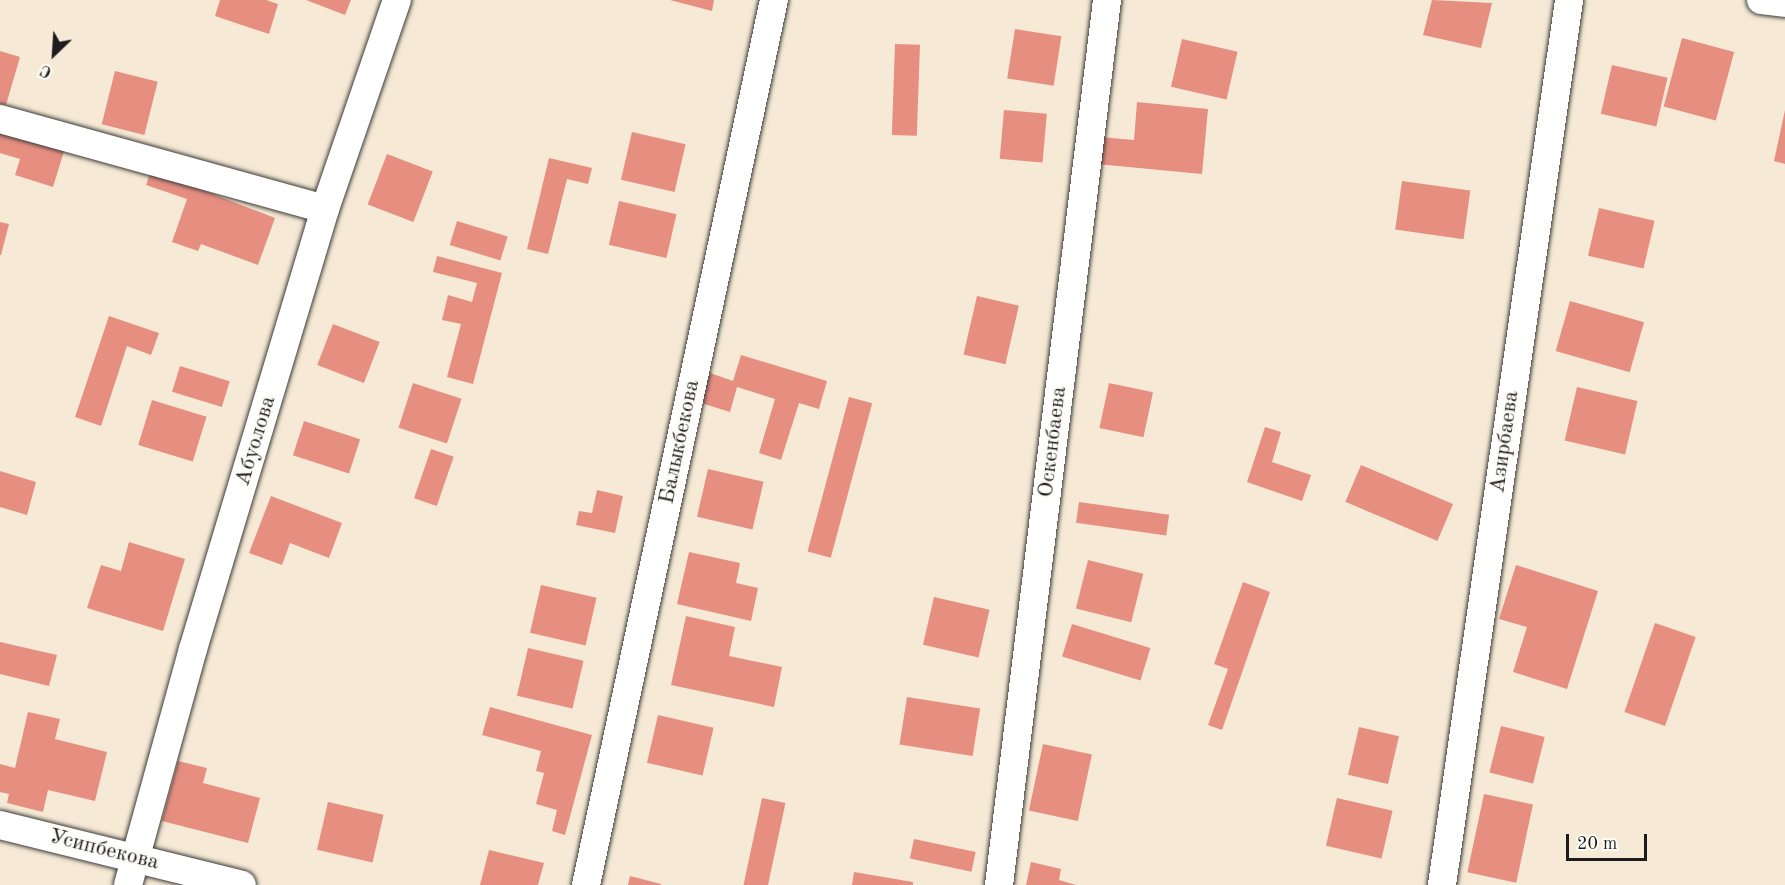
<!DOCTYPE html>
<meta charset="utf-8">
<style>
body{margin:0}
#map{position:relative;width:1785px;height:885px;overflow:hidden;background:#f6ead6;font-family:"Old Standard TT",serif}
div>[style]{position:absolute}
.building>*{inset:0;background:#e68f81;transform-origin:0 0}
.roads{filter:drop-shadow(0 0 2px #3d3b38) drop-shadow(0 0 2px #3d3b38)}
.street>*{height:28px;margin:-14px;padding:0 14px;transform-origin:14px;border-radius:14px;background:#fff}
span{translate:-50% -50%;white-space:nowrap;text-align:center;line-height:1.15;-webkit-text-stroke:6px #fdfcf7;paint-order:stroke}
.street-label{font-size:22px;color:#1c1c1c}
.north{position:absolute;left:24px;top:24px;width:60px;height:60px;-webkit-text-stroke:4px #fdfcf7;paint-order:stroke;rotate:205deg;font-size:16px;font-weight:700;line-height:24px;text-align:center;color:#1c1c1c}
.north::after{content:'';display:block;margin:auto;width:21px;height:27px;background:#1c1c1c;clip-path:polygon(50% 0,100% 100%,50% 72%,0 100%)}
.scale{position:absolute;left:1566px;top:834px;width:81px;height:27px;box-sizing:border-box;border:3px solid #1c1c1c;border-top:0;padding-left:8px;font-size:18px;line-height:21px;white-space:nowrap;color:#1c1c1c;-webkit-text-stroke:4px #fdfcf7;paint-order:stroke}
</style>
<div id="map">
<div class="building">
<i style="clip-path:polygon(220px 0,266px 0,278px 4px,269px 34px,215px 16px)"></i>
<i style="clip-path:polygon(306px 0,351px 0,345px 15px)"></i>
<i style="clip-path:polygon(670px 0,714px 0,712px 11px)"></i>
<i style="clip-path:polygon(1432px 0,1492px 3px,1481px 48px,1423px 35px)"></i>
<i style="left:1015px;top:29px;width:47px;height:50px;rotate:9deg"></i>
<i style="left:1682px;top:38px;width:54px;height:71px;rotate:15deg"></i>
<i style="left:1182px;top:39px;width:57px;height:49px;rotate:13deg"></i>
<i style="left:895px;top:44px;width:25px;height:91px;rotate:2deg"></i>
<i style="clip-path:polygon(0 51px,20px 57px,6px 105px,0 104px)"></i>
<i style="left:1612px;top:65px;width:57px;height:50px;rotate:13deg"></i>
<i style="left:115px;top:71px;width:44px;height:55px;rotate:14deg"></i>
<i style="clip-path:polygon(1137px 102px,1208px 109px,1202px 174px,1097px 164px,1100px 137px,1134px 140px)"></i>
<i style="left:1004px;top:110px;width:43px;height:49px;rotate:5deg"></i>
<i style="clip-path:polygon(1785px 110px,1785px 164px,1774px 161px)"></i>
<i style="clip-path:polygon(0 129px,65px 148px,53px 187px,15px 175px,20px 159px,0 153px)"></i>
<i style="left:632px;top:132px;width:55px;height:49px;rotate:13deg"></i>
<i style="left:387px;top:154px;width:49px;height:54px;rotate:21deg"></i>
<i style="clip-path:polygon(549px 158px,592px 168px,588px 184px,567px 179px,548px 254px,527px 249px)"></i>
<i style="clip-path:polygon(151px 170px,275px 218px,258px 265px,201px 244px,198px 251px,172px 242px,187px 199px,146px 185px)"></i>
<i style="left:1402px;top:181px;width:69px;height:49px;rotate:8deg"></i>
<i style="left:619px;top:201px;width:59px;height:45px;rotate:13deg"></i>
<i style="left:1599px;top:208px;width:57px;height:49px;rotate:13deg"></i>
<i style="left:457px;top:221px;width:53px;height:25px;rotate:17deg"></i>
<i style="clip-path:polygon(0 222px,9px 224px,1px 255px,0 255px)"></i>
<i style="clip-path:polygon(437px 256px,502px 273px,473px 384px,447px 377px,461px 324px,442px 320px,448px 295px,472px 302px,477px 283px,433px 272px)"></i>
<i style="left:977px;top:296px;width:43px;height:60px;rotate:13deg"></i>
<i style="left:1570px;top:301px;width:77px;height:52px;rotate:16deg"></i>
<i style="clip-path:polygon(109px 316px,159px 333px,151px 355px,127px 346px,101px 426px,75px 417px)"></i>
<i style="left:333px;top:324px;width:50px;height:44px;rotate:21deg"></i>
<i style="clip-path:polygon(741px 355px,827px 381px,819px 409px,799px 403px,781px 460px,759px 453px,775px 399px,737px 387px,730px 412px,701px 403px,710px 373px,733px 381px)"></i>
<i style="left:180px;top:366px;width:52px;height:27px;rotate:17deg"></i>
<i style="left:413px;top:383px;width:51px;height:47px;rotate:18deg"></i>
<i style="left:1109px;top:383px;width:45px;height:46px;rotate:12deg"></i>
<i style="left:1577px;top:387px;width:62px;height:55px;rotate:13deg"></i>
<i style="left:849px;top:397px;width:24px;height:160px;rotate:15deg"></i>
<i style="left:152px;top:400px;width:57px;height:47px;rotate:17deg"></i>
<i style="left:304px;top:421px;width:59px;height:36px;rotate:18deg"></i>
<i style="clip-path:polygon(1265px 427px,1281px 432px,1272px 462px,1311px 475px,1302px 501px,1247px 482px)"></i>
<i style="left:431px;top:449px;width:24px;height:52px;rotate:19deg"></i>
<i style="left:1361px;top:465px;width:100px;height:40px;rotate:23deg"></i>
<i style="left:708px;top:469px;width:57px;height:49px;rotate:13deg"></i>
<i style="clip-path:polygon(0 471px,36px 482px,27px 515px,0 507px)"></i>
<i style="clip-path:polygon(597px 490px,623px 496px,615px 533px,576px 525px,579px 511px,592px 513px)"></i>
<i style="clip-path:polygon(271px 496px,342px 523px,329px 558px,290px 543px,282px 565px,249px 553px)"></i>
<i style="left:1079px;top:502px;width:91px;height:21px;rotate:8deg"></i>
<i style="clip-path:polygon(129px 542px,185px 559px,163px 631px,87px 608px,101px 565px,121px 571px)"></i>
<i style="clip-path:polygon(689px 552px,740px 563px,736px 583px,758px 588px,751px 621px,677px 604px)"></i>
<i style="left:1088px;top:560px;width:57px;height:50px;rotate:14deg"></i>
<i style="clip-path:polygon(1516px 565px,1598px 591px,1567px 689px,1513px 672px,1527px 627px,1499px 619px)"></i>
<i style="clip-path:polygon(1243px 582px,1270px 592px,1222px 730px,1208px 725px,1228px 669px,1214px 664px)"></i>
<i style="left:541px;top:585px;width:57px;height:49px;rotate:13deg"></i>
<i style="left:934px;top:597px;width:57px;height:49px;rotate:13deg"></i>
<i style="clip-path:polygon(686px 616px,735px 627px,729px 656px,782px 667px,774px 707px,671px 685px)"></i>
<i style="left:1655px;top:623px;width:43px;height:94px;rotate:19deg"></i>
<i style="left:1072px;top:624px;width:82px;height:34px;rotate:17deg"></i>
<i style="clip-path:polygon(0 642px,57px 655px,49px 686px,0 674px)"></i>
<i style="left:528px;top:648px;width:57px;height:49px;rotate:13deg"></i>
<i style="left:907px;top:697px;width:74px;height:48px;rotate:9deg"></i>
<i style="clip-path:polygon(490px 707px,592px 735px,565px 835px,552px 831px,557px 810px,536px 804px,544px 773px,536px 771px,541px 751px,482px 735px)"></i>
<i style="clip-path:polygon(28px 712px,60px 719px,55px 739px,107px 752px,95px 801px,48px 790px,43px 812px,7px 803px,9px 794px,0 792px,0 764px,15px 768px)"></i>
<i style="left:658px;top:715px;width:57px;height:49px;rotate:13deg"></i>
<i style="left:1501px;top:726px;width:45px;height:48px;rotate:14deg"></i>
<i style="left:1359px;top:727px;width:41px;height:49px;rotate:13deg"></i>
<i style="left:1043px;top:744px;width:50px;height:68px;rotate:12deg"></i>
<i style="clip-path:polygon(178px 761px,207px 768px,203px 783px,260px 798px,248px 843px,162px 821px)"></i>
<i style="left:1484px;top:794px;width:50px;height:80px;rotate:12deg"></i>
<i style="left:762px;top:798px;width:24px;height:89px;rotate:12deg"></i>
<i style="left:1337px;top:798px;width:57px;height:49px;rotate:13deg"></i>
<i style="left:328px;top:802px;width:57px;height:49px;rotate:13deg"></i>
<i style="left:914px;top:839px;width:63px;height:20px;rotate:12deg"></i>
<i style="clip-path:polygon(489px 850px,544px 863px,538px 885px,480px 885px)"></i>
<i style="clip-path:polygon(1031px 862px,1061px 869px,1059px 880px,1076px 885px,1026px 885px)"></i>
<i style="clip-path:polygon(854px 872px,913px 882px,913px 885px,852px 885px)"></i>
<i style="clip-path:polygon(630px 876px,661px 884px,661px 885px,628px 885px)"></i>
</div>
<div class="roads">
<div class="street">
<i style="left:1761px;top:0;width:24px;rotate:7deg"></i>
<i style="left:0;top:119px;width:337px;rotate:15.5deg"></i>
<i style="left:0;top:825px;width:249px;rotate:13.9deg"></i>
<i style="left:128px;top:885px;width:245px;rotate:-74.6deg"></i>
<i style="left:193px;top:649px;width:459px;rotate:-73.3deg"></i>
<i style="left:325px;top:209px;width:221px;rotate:-71deg"></i>
<i style="left:586px;top:885px;width:905px;rotate:-78.01deg"></i>
<i style="left:999px;top:885px;width:892px;rotate:-83.04deg"></i>
<i style="left:1442px;top:885px;width:894px;rotate:-81.83deg"></i>
</div>
</div>
<div class="street-label">
<span style="left:256px;top:441px;rotate:-73deg">Абуолова</span>
<span style="left:680px;top:442px;rotate:-78deg">Балыкбекова</span>
<span style="left:1053px;top:442px;rotate:-83deg">Оскенбаева</span>
<span style="left:1505px;top:442px;rotate:-82deg">Азирбаева</span>
<span style="left:104px;top:850px;rotate:14deg">Усипбекова</span>
</div>
<div class="north">С</div>
<div class="scale">20 m</div>
</div>
